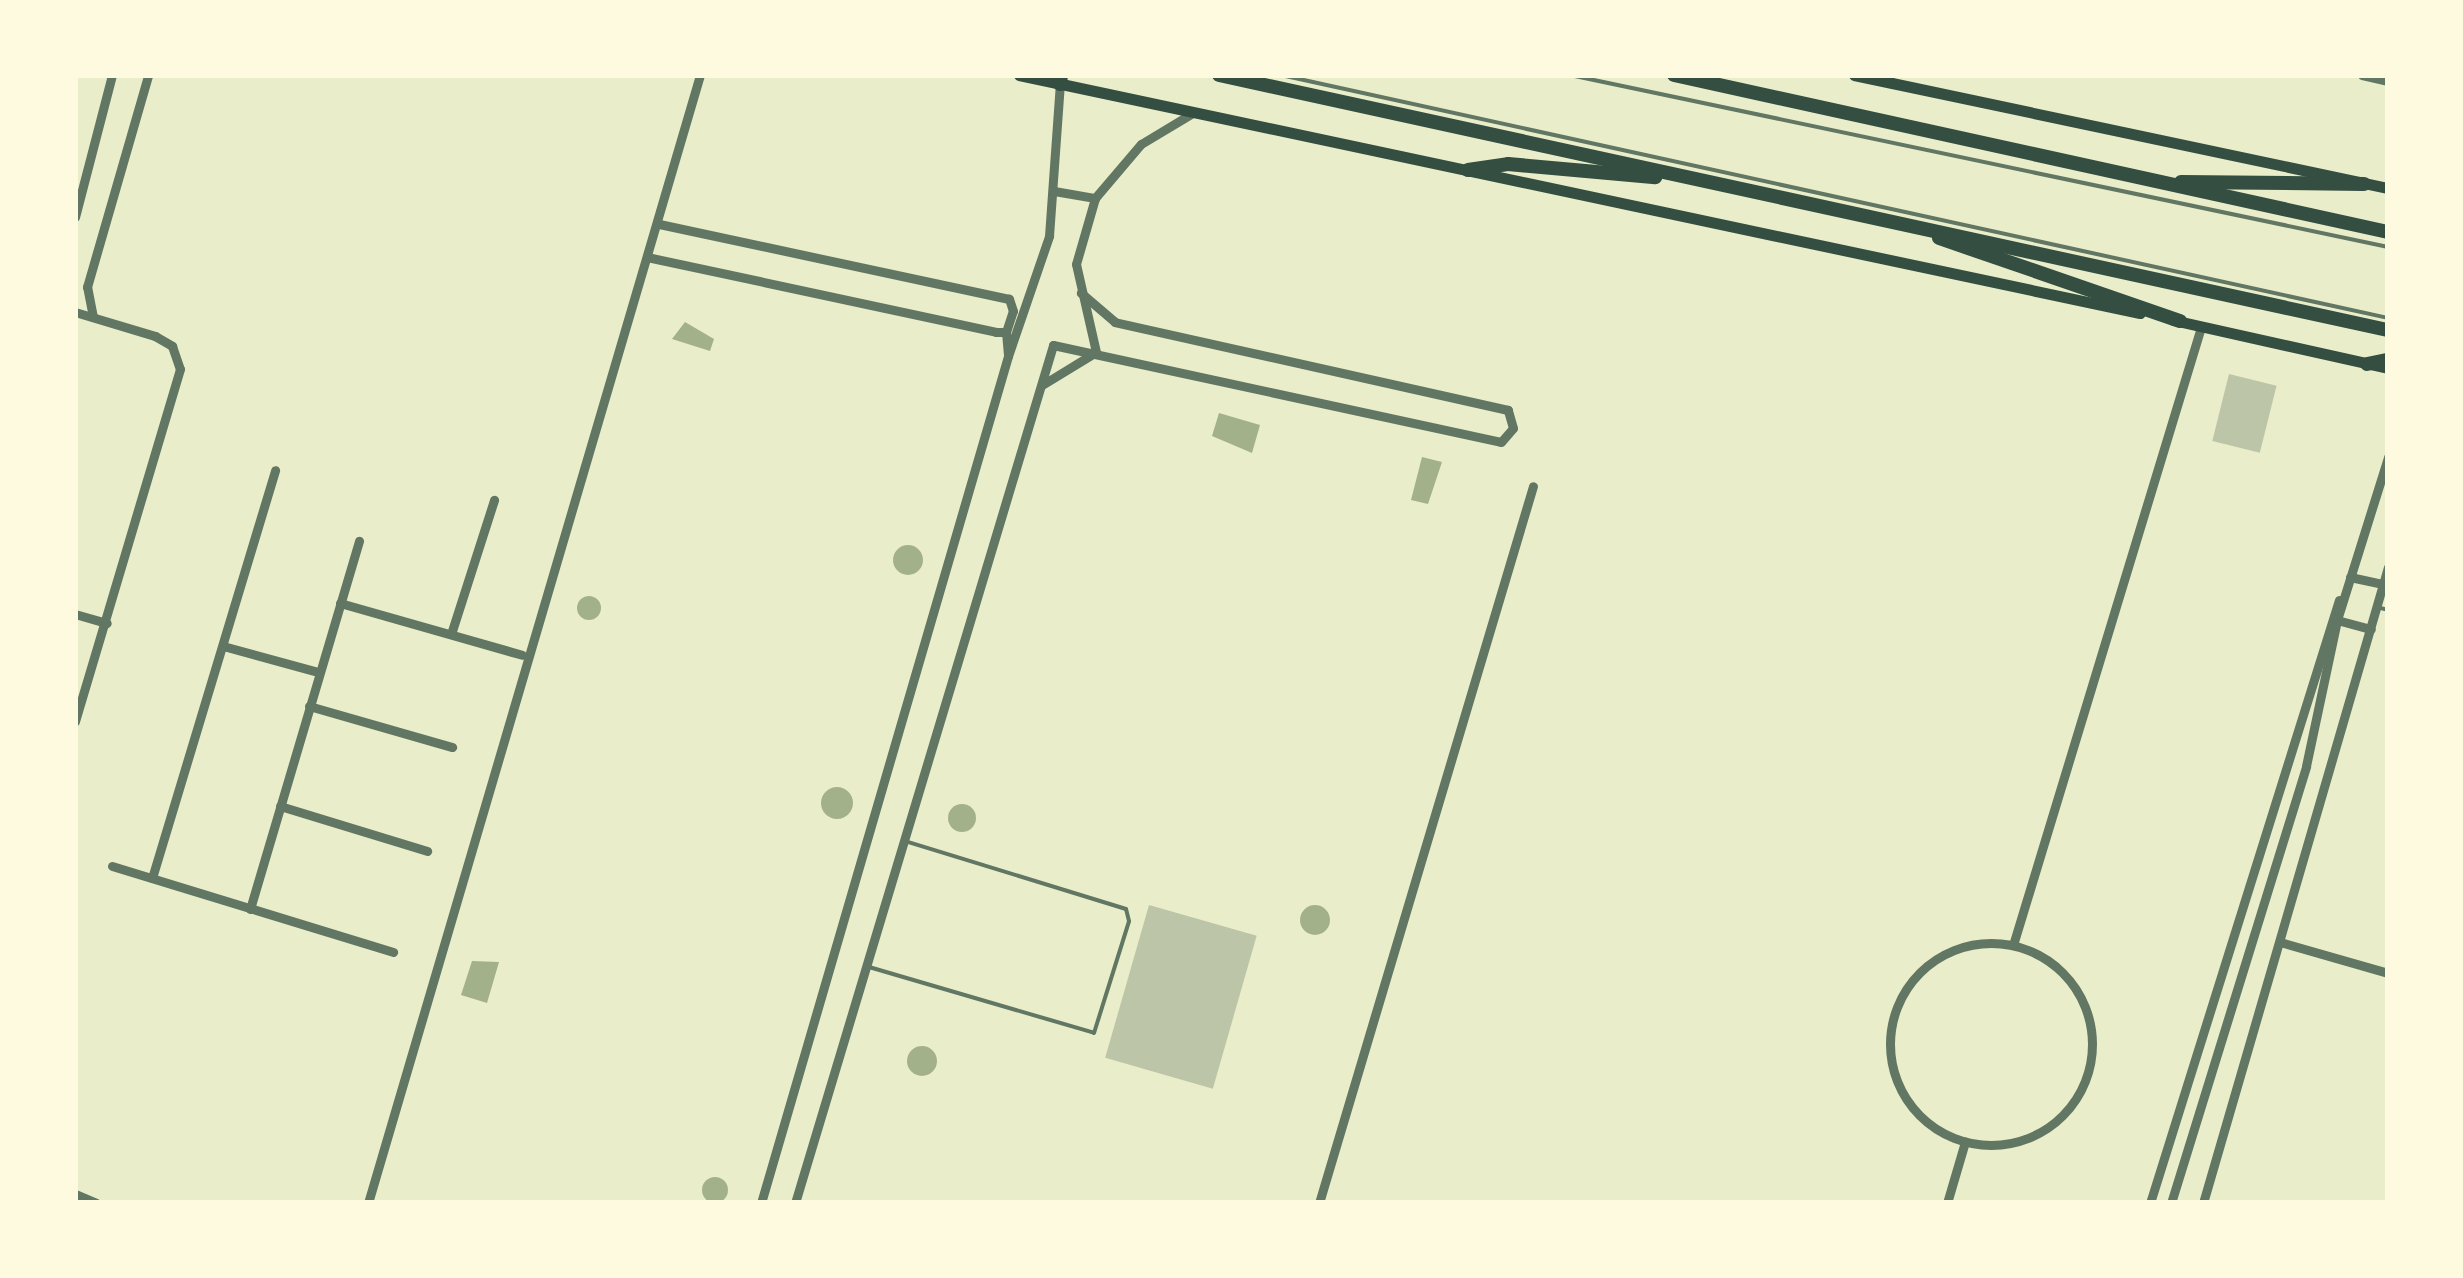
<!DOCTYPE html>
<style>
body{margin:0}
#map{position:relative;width:2463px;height:1278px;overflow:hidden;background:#e9edc9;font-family:Roboto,sans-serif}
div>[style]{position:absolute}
.water>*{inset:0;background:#a3b18a}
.round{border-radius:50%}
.building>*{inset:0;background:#bcc5a7;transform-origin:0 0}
.service>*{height:4px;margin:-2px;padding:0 2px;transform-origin:2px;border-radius:2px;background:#617663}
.minor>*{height:9px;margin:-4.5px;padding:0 4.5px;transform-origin:4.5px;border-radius:4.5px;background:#617663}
.minor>.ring{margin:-4.5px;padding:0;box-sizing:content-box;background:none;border:9px solid #617663;border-radius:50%}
.secondary>*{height:11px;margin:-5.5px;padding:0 5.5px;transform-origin:5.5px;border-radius:5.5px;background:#344e41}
.trunk>*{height:14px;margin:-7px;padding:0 7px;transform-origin:7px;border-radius:7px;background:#344e41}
span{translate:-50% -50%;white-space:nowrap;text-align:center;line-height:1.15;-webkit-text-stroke:8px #fefae0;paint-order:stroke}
.frame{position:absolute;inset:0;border:78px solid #fefae0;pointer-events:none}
</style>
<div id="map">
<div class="water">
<i style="clip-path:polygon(685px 322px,714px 339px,710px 351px,672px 339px)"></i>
<i style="clip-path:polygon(1219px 413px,1260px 425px,1252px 453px,1212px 436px)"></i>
<i style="clip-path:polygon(1422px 457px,1442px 462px,1428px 504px,1411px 500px)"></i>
<i class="round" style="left:893px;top:545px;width:30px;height:30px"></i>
<i class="round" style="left:577px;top:596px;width:24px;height:24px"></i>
<i class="round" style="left:821px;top:787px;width:32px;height:32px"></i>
<i class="round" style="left:948px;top:804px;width:28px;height:28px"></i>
<i class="round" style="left:1300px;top:905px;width:30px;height:30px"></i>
<i style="clip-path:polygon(472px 961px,499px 962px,487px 1003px,461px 995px)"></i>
<i class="round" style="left:907px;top:1046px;width:30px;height:30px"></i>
<i class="round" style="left:702px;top:1177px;width:26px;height:26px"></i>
</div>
<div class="building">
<i style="left:2229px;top:374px;width:49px;height:69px;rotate:14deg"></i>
<i style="left:1149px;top:905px;width:112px;height:159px;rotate:16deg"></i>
</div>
<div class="service">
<i style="left:1281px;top:75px;width:1133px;rotate:12.38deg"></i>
<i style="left:1570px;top:75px;width:836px;rotate:11.87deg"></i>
<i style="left:2377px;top:607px;width:11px;rotate:15deg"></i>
<i style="left:869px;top:967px;width:234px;rotate:16.3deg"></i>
<i style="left:1094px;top:1033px;width:117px;rotate:-72.6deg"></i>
<i style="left:1129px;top:921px;width:12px;rotate:-104deg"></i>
<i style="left:1126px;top:909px;width:231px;rotate:-162.9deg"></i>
</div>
<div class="minor">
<i style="left:2362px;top:75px;width:27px;rotate:13deg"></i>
<i style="left:1054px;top:191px;width:42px;rotate:9.7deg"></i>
<i style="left:75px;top:217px;width:147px;rotate:-75.4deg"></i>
<i style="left:647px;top:257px;width:357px;rotate:12.1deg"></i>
<i style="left:996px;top:332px;width:10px"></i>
<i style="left:1006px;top:332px;width:22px;rotate:-72deg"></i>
<i style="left:1013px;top:311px;width:13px;rotate:-108deg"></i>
<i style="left:1009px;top:299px;width:359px;rotate:-167.9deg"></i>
<i style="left:75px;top:312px;width:84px;rotate:16.7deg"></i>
<i style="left:155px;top:336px;width:20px;rotate:30deg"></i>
<i style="left:172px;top:346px;width:24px;rotate:71deg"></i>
<i style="left:180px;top:369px;width:368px;rotate:106.6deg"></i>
<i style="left:93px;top:317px;width:31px;rotate:-101deg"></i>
<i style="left:87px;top:287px;width:221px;rotate:-73.9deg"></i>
<i style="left:1006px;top:332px;width:24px;rotate:85deg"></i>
<i style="left:1008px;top:356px;width:127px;rotate:-71.1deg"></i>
<i style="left:1049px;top:236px;width:152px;rotate:-85.9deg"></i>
<i style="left:1042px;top:385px;width:63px;rotate:-31.4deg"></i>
<i style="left:1096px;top:352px;width:90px;rotate:-102.8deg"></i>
<i style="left:1076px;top:264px;width:69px;rotate:-73.9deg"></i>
<i style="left:1095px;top:198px;width:71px;rotate:-49.6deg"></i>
<i style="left:1141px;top:144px;width:58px;rotate:-31deg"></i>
<i style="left:2350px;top:577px;width:34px;rotate:12deg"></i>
<i style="left:340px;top:603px;width:189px;rotate:15.9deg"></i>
<i style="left:75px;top:614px;width:33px;rotate:16deg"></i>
<i style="left:2337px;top:620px;width:35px;rotate:15deg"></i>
<i style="left:451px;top:634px;width:141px;rotate:-72.2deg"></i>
<i style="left:223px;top:646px;width:98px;rotate:15.3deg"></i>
<i style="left:309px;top:706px;width:149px;rotate:16deg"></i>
<i style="left:280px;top:806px;width:154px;rotate:17deg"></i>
<i style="left:112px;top:866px;width:294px;rotate:17deg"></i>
<i style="left:152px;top:878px;width:426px;rotate:-73.2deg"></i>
<i style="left:250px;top:909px;width:384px;rotate:-73.5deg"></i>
<i style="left:2280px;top:942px;width:112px;rotate:16deg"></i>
<i class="ring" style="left:1890px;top:943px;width:193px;height:193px"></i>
<i style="left:2013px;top:945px;width:646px;rotate:-73.08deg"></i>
<i style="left:75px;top:1194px;width:23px;rotate:23deg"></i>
<i style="left:368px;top:1203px;width:1176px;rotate:-73.6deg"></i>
<i style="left:761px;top:1203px;width:882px;rotate:-73.74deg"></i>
<i style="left:795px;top:1203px;width:896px;rotate:-73.26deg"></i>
<i style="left:1053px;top:345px;width:458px;rotate:12.2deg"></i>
<i style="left:1501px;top:442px;width:18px;rotate:-49deg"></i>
<i style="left:1513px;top:428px;width:19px;rotate:-106deg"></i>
<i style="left:1508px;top:410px;width:403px;rotate:-167.4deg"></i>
<i style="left:1115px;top:322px;width:45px;rotate:-139.5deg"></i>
<i style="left:1319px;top:1203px;width:748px;rotate:-73.38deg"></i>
<i style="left:1947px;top:1203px;width:64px;rotate:-73.6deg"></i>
<i style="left:2150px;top:1203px;width:632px;rotate:-72.6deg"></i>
<i style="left:2171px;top:1203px;width:457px;rotate:-72.8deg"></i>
<i style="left:2306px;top:766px;width:149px;rotate:-78deg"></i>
<i style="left:2337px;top:620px;width:171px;rotate:-72.6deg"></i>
<i style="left:2203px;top:1203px;width:662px;rotate:-73.78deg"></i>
</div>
<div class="secondary">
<i style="left:1019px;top:75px;width:1146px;rotate:11.99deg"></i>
<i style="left:1854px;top:75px;width:546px;rotate:11.95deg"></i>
<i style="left:2173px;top:320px;width:220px;rotate:12.6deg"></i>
</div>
<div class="trunk">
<i style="left:1219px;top:75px;width:1196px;rotate:12.31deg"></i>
<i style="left:1674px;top:75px;width:731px;rotate:12.4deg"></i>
<i style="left:1060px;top:84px;width:9px;rotate:-84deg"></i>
<i style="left:1468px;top:170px;width:40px;rotate:-8.5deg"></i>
<i style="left:1508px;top:164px;width:148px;rotate:5.1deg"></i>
<i style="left:2181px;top:182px;width:183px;rotate:0.6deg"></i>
<i style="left:1939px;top:238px;width:255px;rotate:19deg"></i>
<i style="left:2367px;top:364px;width:21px;rotate:-11deg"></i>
</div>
<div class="frame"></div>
</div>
